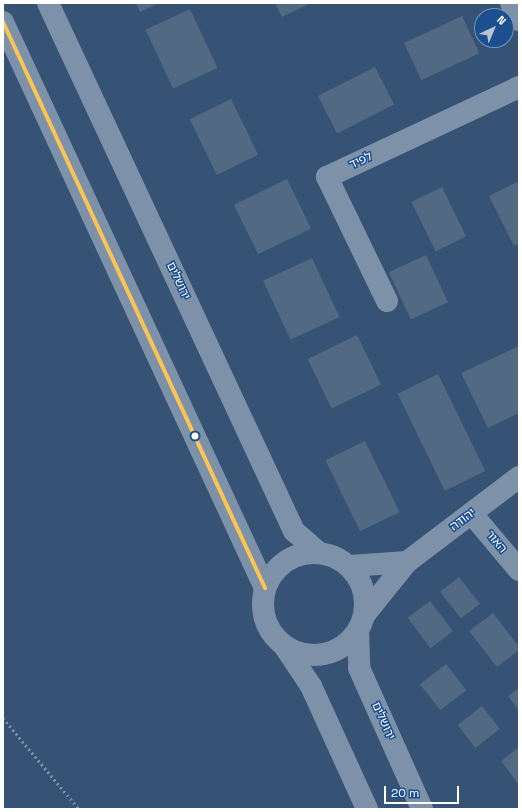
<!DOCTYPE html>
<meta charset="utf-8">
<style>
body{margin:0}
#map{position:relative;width:522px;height:812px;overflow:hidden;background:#365274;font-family:"Space Grotesk","Noto Sans Hebrew",sans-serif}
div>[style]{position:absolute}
.building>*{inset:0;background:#526984;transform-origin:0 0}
.path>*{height:2.5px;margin-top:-1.25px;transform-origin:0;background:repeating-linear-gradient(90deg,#7d92a8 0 2px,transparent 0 5px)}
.minor>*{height:22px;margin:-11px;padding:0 11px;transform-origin:11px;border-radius:11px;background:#7d92a8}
.tertiary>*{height:22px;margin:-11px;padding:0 11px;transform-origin:11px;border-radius:11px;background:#7d92a8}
.tertiary>.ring{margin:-11px;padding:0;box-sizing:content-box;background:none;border:22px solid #7d92a8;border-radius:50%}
.bus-1>*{height:4px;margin:-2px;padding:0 2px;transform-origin:2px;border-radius:2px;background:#fcc553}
.dots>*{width:11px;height:11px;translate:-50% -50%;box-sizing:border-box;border:2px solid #1b4f8f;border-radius:50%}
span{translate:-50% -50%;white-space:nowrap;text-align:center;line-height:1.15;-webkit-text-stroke:3px #1b4f8f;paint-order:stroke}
.street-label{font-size:12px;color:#fff}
.frame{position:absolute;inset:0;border:4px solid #fff;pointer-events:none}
.north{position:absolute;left:474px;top:8px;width:40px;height:40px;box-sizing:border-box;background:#1b4f8f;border:1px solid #7695bc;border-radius:50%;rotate:44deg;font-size:11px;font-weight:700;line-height:16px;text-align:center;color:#fff}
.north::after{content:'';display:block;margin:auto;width:14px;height:18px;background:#b9c2ce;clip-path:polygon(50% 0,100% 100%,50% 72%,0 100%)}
.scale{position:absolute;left:384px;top:786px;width:75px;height:18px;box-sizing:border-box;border:2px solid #fff;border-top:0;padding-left:5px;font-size:12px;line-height:14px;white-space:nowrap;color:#fff;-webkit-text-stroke:3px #1b4f8f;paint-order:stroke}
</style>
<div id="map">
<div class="building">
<i style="clip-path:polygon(136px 3px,159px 3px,140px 12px)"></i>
<i style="clip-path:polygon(275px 3px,311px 3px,282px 17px)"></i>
<i style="left:190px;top:9px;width:65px;height:49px;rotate:65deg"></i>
<i style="left:462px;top:16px;width:41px;height:64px;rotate:65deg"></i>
<i style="left:375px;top:67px;width:42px;height:64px;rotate:63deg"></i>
<i style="left:231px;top:99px;width:62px;height:46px;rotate:64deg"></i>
<i style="left:287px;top:179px;width:55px;height:59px;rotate:64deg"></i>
<i style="clip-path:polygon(519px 181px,519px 243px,514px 246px,489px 196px)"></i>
<i style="left:442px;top:187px;width:55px;height:34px;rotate:64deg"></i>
<i style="left:426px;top:255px;width:52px;height:41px;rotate:65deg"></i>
<i style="left:312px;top:258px;width:65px;height:54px;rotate:65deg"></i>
<i style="left:357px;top:335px;width:55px;height:55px;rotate:64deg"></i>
<i style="clip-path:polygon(519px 346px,519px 413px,488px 428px,461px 373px)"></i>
<i style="left:438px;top:374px;width:108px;height:45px;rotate:64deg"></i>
<i style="left:365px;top:441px;width:79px;height:44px;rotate:64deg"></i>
<i style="left:459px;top:577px;width:34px;height:24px;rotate:52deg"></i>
<i style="left:430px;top:601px;width:38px;height:28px;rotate:53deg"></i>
<i style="clip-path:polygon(493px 613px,519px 647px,519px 650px,497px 667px,469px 631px)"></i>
<i style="left:446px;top:664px;width:33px;height:33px;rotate:52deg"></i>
<i style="clip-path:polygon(519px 688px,519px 711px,508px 696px)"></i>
<i style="left:482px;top:706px;width:29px;height:31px;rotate:52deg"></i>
<i style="clip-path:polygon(519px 747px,519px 785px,501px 761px)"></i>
</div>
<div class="path">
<i style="left:3px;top:718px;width:119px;rotate:50.1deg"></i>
</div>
<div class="minor">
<i style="left:511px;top:3px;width:19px;rotate:65deg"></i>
<i style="left:387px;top:301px;width:138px;rotate:-115.8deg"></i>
<i style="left:327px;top:177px;width:212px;rotate:-25.1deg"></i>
<i style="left:472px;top:514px;width:73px;rotate:50deg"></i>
<i style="left:350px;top:566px;width:57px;rotate:-4deg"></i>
<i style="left:365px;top:614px;width:67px;rotate:-51.1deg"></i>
<i style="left:407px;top:562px;width:141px;rotate:-37.2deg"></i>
</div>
<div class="tertiary">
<i style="left:48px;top:3px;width:582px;rotate:65.02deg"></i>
<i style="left:294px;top:531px;width:32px;rotate:41deg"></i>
<i style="left:3px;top:22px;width:624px;rotate:65.16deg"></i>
<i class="ring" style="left:263px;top:553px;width:80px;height:80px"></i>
<i style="left:358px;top:631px;width:37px;rotate:88deg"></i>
<i style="left:359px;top:668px;width:154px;rotate:65.9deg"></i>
<i style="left:285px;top:647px;width:47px;rotate:56.3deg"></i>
<i style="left:311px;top:686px;width:135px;rotate:65.5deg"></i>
</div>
<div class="bus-1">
<i style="left:3px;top:22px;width:624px;rotate:65.16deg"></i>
</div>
<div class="dots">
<i style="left:195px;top:436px;background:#fff"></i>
</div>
<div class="street-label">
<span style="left:361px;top:161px;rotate:-25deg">לפיד</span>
<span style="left:178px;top:281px;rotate:65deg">ירושלים</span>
<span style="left:463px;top:520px;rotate:-37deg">יהודה</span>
<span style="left:496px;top:542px;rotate:50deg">האור</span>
<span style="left:383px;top:721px;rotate:66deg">ירושלים</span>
</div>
<div class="frame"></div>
<div class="north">N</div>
<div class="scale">20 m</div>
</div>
